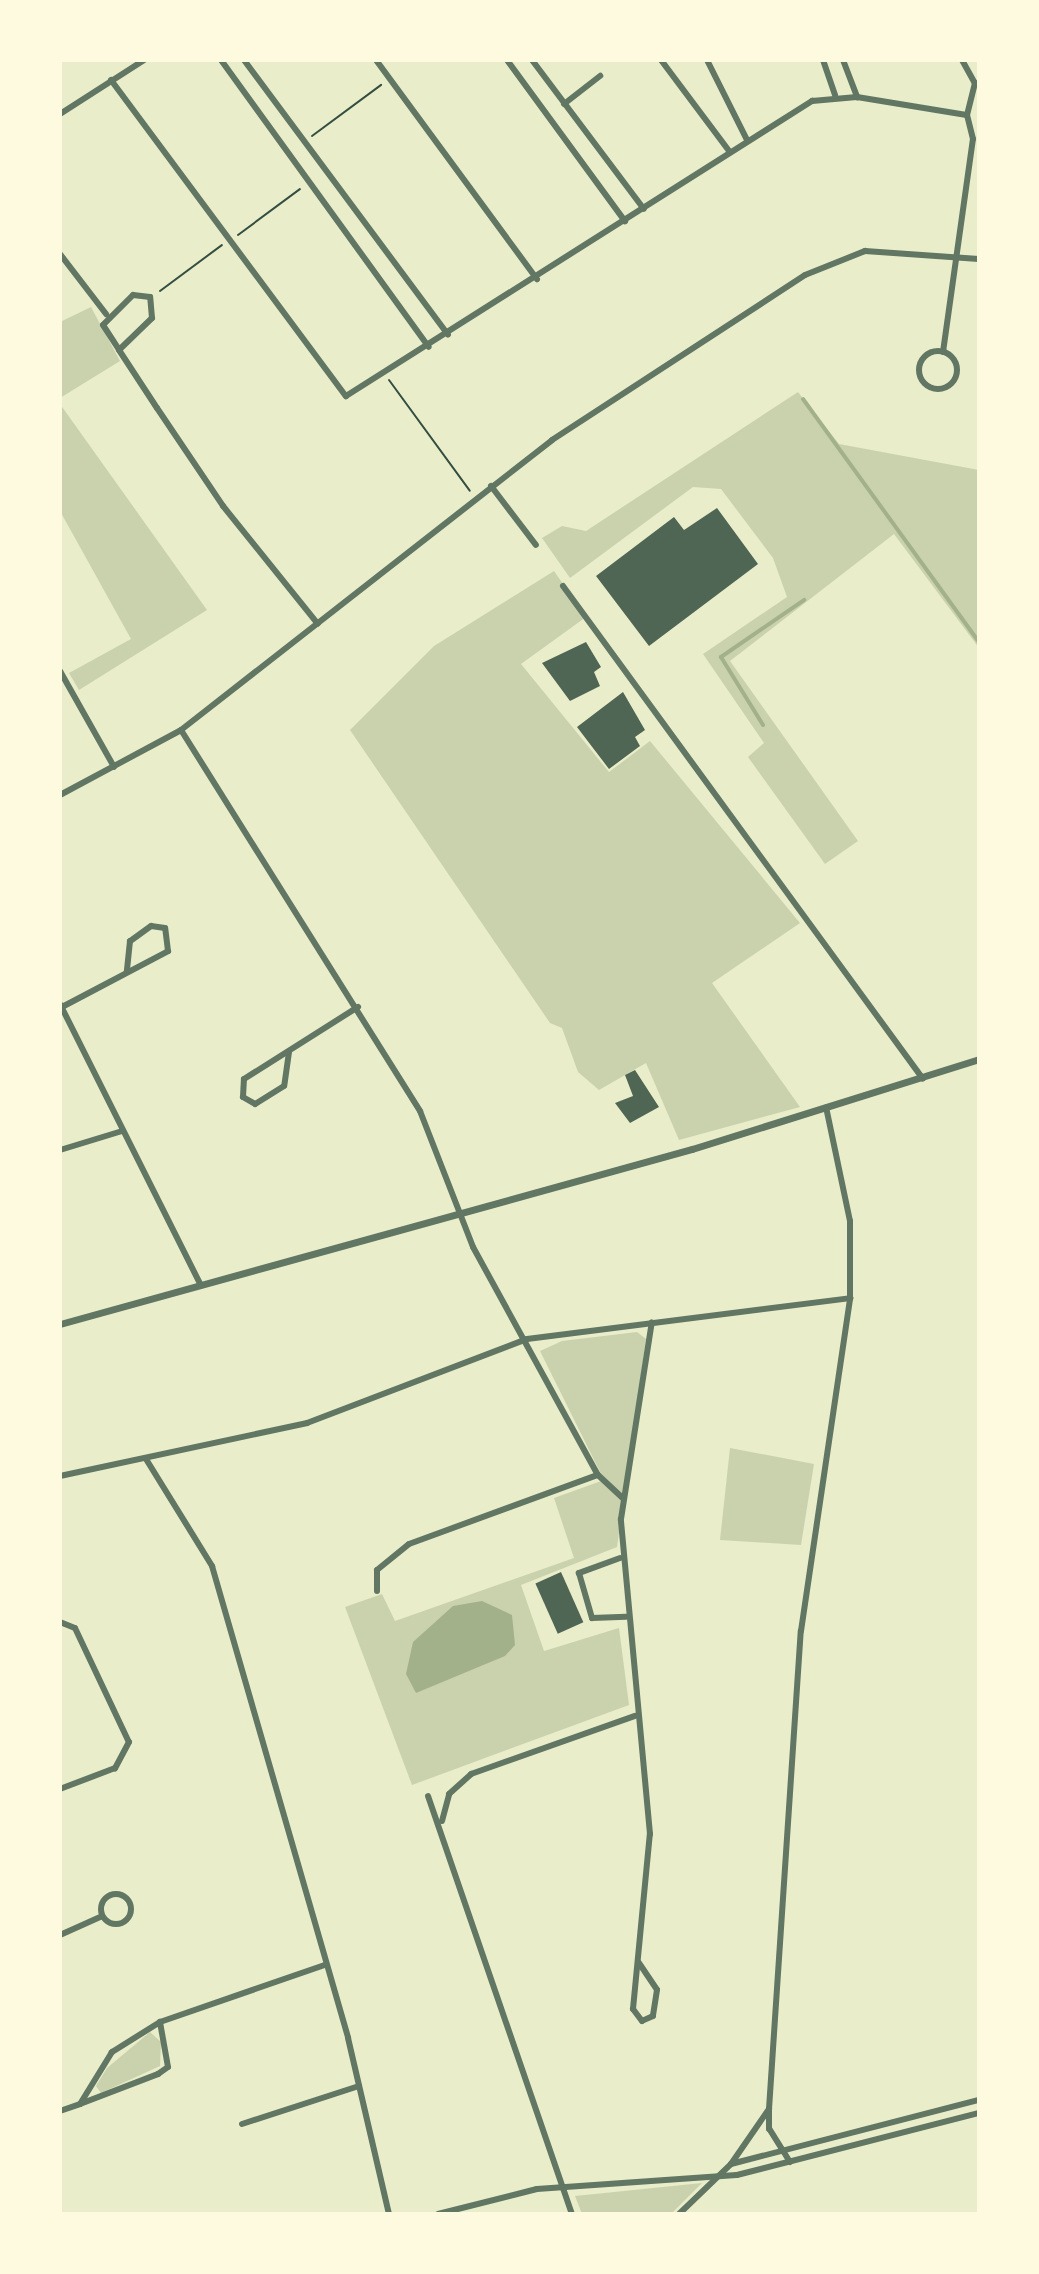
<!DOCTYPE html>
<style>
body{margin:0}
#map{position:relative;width:1039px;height:2274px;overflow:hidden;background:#e9edc9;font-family:"Source Serif 4",serif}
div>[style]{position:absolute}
.green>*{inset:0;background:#cad2ad}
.water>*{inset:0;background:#a3b18a}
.stream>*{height:4px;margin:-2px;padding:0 2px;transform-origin:2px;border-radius:2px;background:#a3b18a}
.building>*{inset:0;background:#4f6655;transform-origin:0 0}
.path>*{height:2px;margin:-1px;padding:0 1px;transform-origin:1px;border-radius:1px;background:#344e41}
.minor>*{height:6px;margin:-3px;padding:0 3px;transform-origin:3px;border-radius:3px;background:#617663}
.minor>.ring{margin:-3px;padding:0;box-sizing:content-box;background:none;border:6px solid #617663;border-radius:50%}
.tertiary>*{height:7px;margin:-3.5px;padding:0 3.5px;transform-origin:3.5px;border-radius:3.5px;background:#617663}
span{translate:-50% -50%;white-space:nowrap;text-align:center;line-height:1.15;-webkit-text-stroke:7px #fefae0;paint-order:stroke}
.frame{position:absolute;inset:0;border:62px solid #fefae0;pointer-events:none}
</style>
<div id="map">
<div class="green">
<i style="clip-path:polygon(91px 307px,120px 361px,60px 398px,60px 322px)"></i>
<i style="clip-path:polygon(798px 392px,839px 444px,979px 470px,979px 648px,894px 534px,730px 661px,858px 841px,825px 864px,748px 757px,764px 743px,703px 654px,787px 597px,773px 558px,721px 489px,693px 487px,570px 578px,542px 538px,562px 526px,586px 531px)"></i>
<i style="clip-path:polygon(60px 404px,207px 610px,79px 690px,69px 673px,131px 639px,60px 511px)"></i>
<i style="clip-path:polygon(554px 571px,586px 617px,521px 664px,609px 772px,650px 741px,800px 923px,712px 983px,800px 1107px,679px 1140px,646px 1063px,599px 1090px,578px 1072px,562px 1028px,550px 1023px,350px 730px,434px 646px)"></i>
<i style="clip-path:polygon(637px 1332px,646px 1339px,617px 1547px,521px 1585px,544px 1651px,619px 1628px,629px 1705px,412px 1785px,345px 1607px,382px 1594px,395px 1621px,574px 1558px,554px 1498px,604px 1480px,540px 1351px,562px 1341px)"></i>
<i style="clip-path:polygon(730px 1448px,814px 1464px,801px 1545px,720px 1540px)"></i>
<i style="clip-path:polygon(150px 2032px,161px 2042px,160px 2066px,101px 2093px,96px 2086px,107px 2068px)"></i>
<i style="clip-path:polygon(702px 2183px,671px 2214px,582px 2214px,575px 2196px)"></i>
</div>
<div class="water">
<i style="clip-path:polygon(482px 1601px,512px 1615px,515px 1645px,505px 1656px,416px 1693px,406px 1674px,413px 1642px,453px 1606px)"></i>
</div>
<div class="stream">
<i style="left:803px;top:399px;width:300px;rotate:54.1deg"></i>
<i style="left:763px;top:725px;width:80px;rotate:-121.7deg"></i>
<i style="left:721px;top:657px;width:101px;rotate:-34.5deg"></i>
</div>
<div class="building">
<i style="clip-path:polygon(717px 508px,758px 564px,649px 646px,596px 576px,674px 517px,684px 530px)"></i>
<i style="clip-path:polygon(586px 642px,601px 667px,594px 672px,600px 686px,570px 701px,542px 663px)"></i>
<i style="clip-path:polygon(623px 692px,645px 730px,635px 737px,640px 746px,609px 769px,577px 727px)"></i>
<i style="clip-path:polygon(635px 1070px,659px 1107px,630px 1123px,615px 1103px,633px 1096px,625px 1075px)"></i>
<i style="left:561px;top:1572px;width:55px;height:28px;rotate:66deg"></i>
</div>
<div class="path">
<i style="left:312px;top:136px;width:86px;rotate:-36.5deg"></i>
<i style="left:238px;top:235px;width:77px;rotate:-36.6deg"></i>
<i style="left:160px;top:291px;width:77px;rotate:-36.6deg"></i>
<i style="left:389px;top:380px;width:137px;rotate:53.9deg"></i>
</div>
<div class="minor">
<i style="left:221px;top:60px;width:354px;rotate:54.1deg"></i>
<i style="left:244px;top:60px;width:342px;rotate:53.4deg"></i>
<i style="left:376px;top:60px;width:272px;rotate:53.7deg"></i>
<i style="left:507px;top:60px;width:200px;rotate:53.8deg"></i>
<i style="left:532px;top:60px;width:186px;rotate:53.1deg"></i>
<i style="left:661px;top:60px;width:114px;rotate:53.2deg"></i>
<i style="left:707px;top:60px;width:89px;rotate:63.4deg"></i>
<i style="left:823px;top:60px;width:37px;rotate:71deg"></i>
<i style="left:843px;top:60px;width:40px;rotate:69deg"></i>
<i style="left:962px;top:60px;width:26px;rotate:61deg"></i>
<i style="left:975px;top:83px;width:33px;rotate:104deg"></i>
<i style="left:111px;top:80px;width:394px;rotate:53.4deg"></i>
<i style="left:346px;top:396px;width:552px;rotate:-32.34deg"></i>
<i style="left:812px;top:101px;width:45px;rotate:-5.1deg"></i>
<i style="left:857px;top:97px;width:111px;rotate:9.3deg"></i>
<i style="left:564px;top:104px;width:46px;rotate:-37.9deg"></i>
<i style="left:60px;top:114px;width:100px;rotate:-32.7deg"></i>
<i style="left:60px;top:254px;width:76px;rotate:52.5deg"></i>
<i style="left:119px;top:350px;width:46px;rotate:-44.1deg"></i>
<i style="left:152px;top:318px;width:21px;rotate:-95deg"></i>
<i style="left:150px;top:297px;width:17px;rotate:-173deg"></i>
<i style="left:133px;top:295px;width:42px;rotate:135deg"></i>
<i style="left:103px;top:325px;width:30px;rotate:57deg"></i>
<i style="left:119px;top:350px;width:69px;rotate:56.8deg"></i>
<i style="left:157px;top:408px;width:118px;rotate:56deg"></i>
<i style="left:223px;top:506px;width:151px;rotate:51.2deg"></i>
<i class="ring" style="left:919px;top:351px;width:32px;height:32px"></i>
<i style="left:943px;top:352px;width:215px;rotate:-82deg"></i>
<i style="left:973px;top:139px;width:25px;rotate:-104deg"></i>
<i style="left:491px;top:486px;width:74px;rotate:52.7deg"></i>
<i style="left:563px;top:586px;width:610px;rotate:53.86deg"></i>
<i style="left:60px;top:671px;width:110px;rotate:60.6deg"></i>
<i style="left:181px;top:730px;width:450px;rotate:57.9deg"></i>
<i style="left:420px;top:1111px;width:146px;rotate:68.7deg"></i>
<i style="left:473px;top:1247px;width:260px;rotate:61.3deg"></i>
<i style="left:598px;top:1475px;width:33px;rotate:43deg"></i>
<i style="left:60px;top:795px;width:137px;rotate:-28.2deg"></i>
<i style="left:181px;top:730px;width:471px;rotate:-38deg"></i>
<i style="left:552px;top:440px;width:302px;rotate:-33.1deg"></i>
<i style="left:805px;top:275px;width:65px;rotate:-21.8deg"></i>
<i style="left:865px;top:251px;width:114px;rotate:4deg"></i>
<i style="left:60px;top:1004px;width:313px;rotate:63.4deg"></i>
<i style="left:62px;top:1007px;width:120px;rotate:-27.8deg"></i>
<i style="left:168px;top:951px;width:23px;rotate:-97deg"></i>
<i style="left:165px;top:928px;width:14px;rotate:-172deg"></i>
<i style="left:151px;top:926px;width:26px;rotate:144deg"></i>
<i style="left:130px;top:941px;width:30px;rotate:96deg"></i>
<i style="left:289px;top:1052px;width:34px;rotate:98deg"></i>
<i style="left:284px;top:1086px;width:34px;rotate:148deg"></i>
<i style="left:255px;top:1104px;width:14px;rotate:-150deg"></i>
<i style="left:243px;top:1097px;width:18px;rotate:-87deg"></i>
<i style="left:244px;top:1079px;width:135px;rotate:-32.3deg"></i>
<i style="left:60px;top:1150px;width:65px;rotate:-17deg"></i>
<i style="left:146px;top:1459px;width:126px;rotate:58.3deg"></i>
<i style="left:212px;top:1566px;width:491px;rotate:73.9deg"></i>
<i style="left:348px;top:2038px;width:181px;rotate:76.9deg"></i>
<i style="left:60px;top:1476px;width:253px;rotate:-12.1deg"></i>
<i style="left:307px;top:1423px;width:235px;rotate:-20.9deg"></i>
<i style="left:527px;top:1339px;width:326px;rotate:-7.2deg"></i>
<i style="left:620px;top:1558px;width:44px;rotate:159.9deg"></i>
<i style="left:579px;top:1573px;width:47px;rotate:73.9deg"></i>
<i style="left:592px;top:1618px;width:34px;rotate:-2deg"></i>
<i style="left:377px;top:1591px;width:21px;rotate:-90deg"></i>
<i style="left:377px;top:1570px;width:41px;rotate:-39.1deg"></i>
<i style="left:409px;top:1544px;width:201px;rotate:-20.1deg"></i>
<i style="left:60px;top:1622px;width:16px;rotate:22deg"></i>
<i style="left:75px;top:1628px;width:126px;rotate:64.7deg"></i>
<i style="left:129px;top:1742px;width:30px;rotate:118deg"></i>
<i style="left:115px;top:1768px;width:59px;rotate:159.1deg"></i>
<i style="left:428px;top:1796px;width:442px;rotate:71deg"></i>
<i style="left:442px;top:1821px;width:28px;rotate:-75deg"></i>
<i style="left:449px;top:1794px;width:30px;rotate:-42deg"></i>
<i style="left:471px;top:1774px;width:174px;rotate:-19.5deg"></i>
<i class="ring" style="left:101px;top:1894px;width:24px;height:24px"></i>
<i style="left:60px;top:1935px;width:44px;rotate:-24.2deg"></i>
<i style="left:639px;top:1963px;width:32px;rotate:56deg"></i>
<i style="left:657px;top:1990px;width:26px;rotate:99deg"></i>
<i style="left:653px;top:2016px;width:12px;rotate:156deg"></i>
<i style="left:642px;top:2021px;width:15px;rotate:-127deg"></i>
<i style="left:633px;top:2009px;width:176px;rotate:-84.5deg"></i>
<i style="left:650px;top:1834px;width:316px;rotate:-95.3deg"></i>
<i style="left:621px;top:1519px;width:199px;rotate:-81.1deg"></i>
<i style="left:160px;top:2022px;width:175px;rotate:-19.1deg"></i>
<i style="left:60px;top:2111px;width:21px;rotate:-19deg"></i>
<i style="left:80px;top:2104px;width:84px;rotate:-21deg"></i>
<i style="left:158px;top:2074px;width:12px;rotate:-35deg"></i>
<i style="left:168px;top:2067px;width:46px;rotate:-100.1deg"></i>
<i style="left:160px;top:2022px;width:57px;rotate:148deg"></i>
<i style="left:112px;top:2052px;width:61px;rotate:121.6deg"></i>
<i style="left:242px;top:2124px;width:123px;rotate:-18deg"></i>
<i style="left:790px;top:2162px;width:39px;rotate:-122deg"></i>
<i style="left:769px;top:2129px;width:20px;rotate:-90deg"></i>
<i style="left:769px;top:2109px;width:479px;rotate:-86.2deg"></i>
<i style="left:801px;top:1631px;width:337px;rotate:-81.6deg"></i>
<i style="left:850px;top:1298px;width:77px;rotate:-90deg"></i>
<i style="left:850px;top:1221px;width:116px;rotate:-101.9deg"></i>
<i style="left:731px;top:2164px;width:256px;rotate:-14.5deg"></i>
<i style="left:438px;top:2214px;width:102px;rotate:-14.2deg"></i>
<i style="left:537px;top:2189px;width:200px;rotate:-4deg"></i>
<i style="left:737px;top:2175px;width:250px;rotate:-14.4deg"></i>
<i style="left:679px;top:2214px;width:72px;rotate:-43.9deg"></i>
<i style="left:731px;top:2164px;width:67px;rotate:-55.4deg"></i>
</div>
<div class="tertiary">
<i style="left:60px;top:1324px;width:656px;rotate:-15.48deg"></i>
<i style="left:692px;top:1149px;width:301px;rotate:-17.4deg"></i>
</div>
<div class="frame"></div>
</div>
